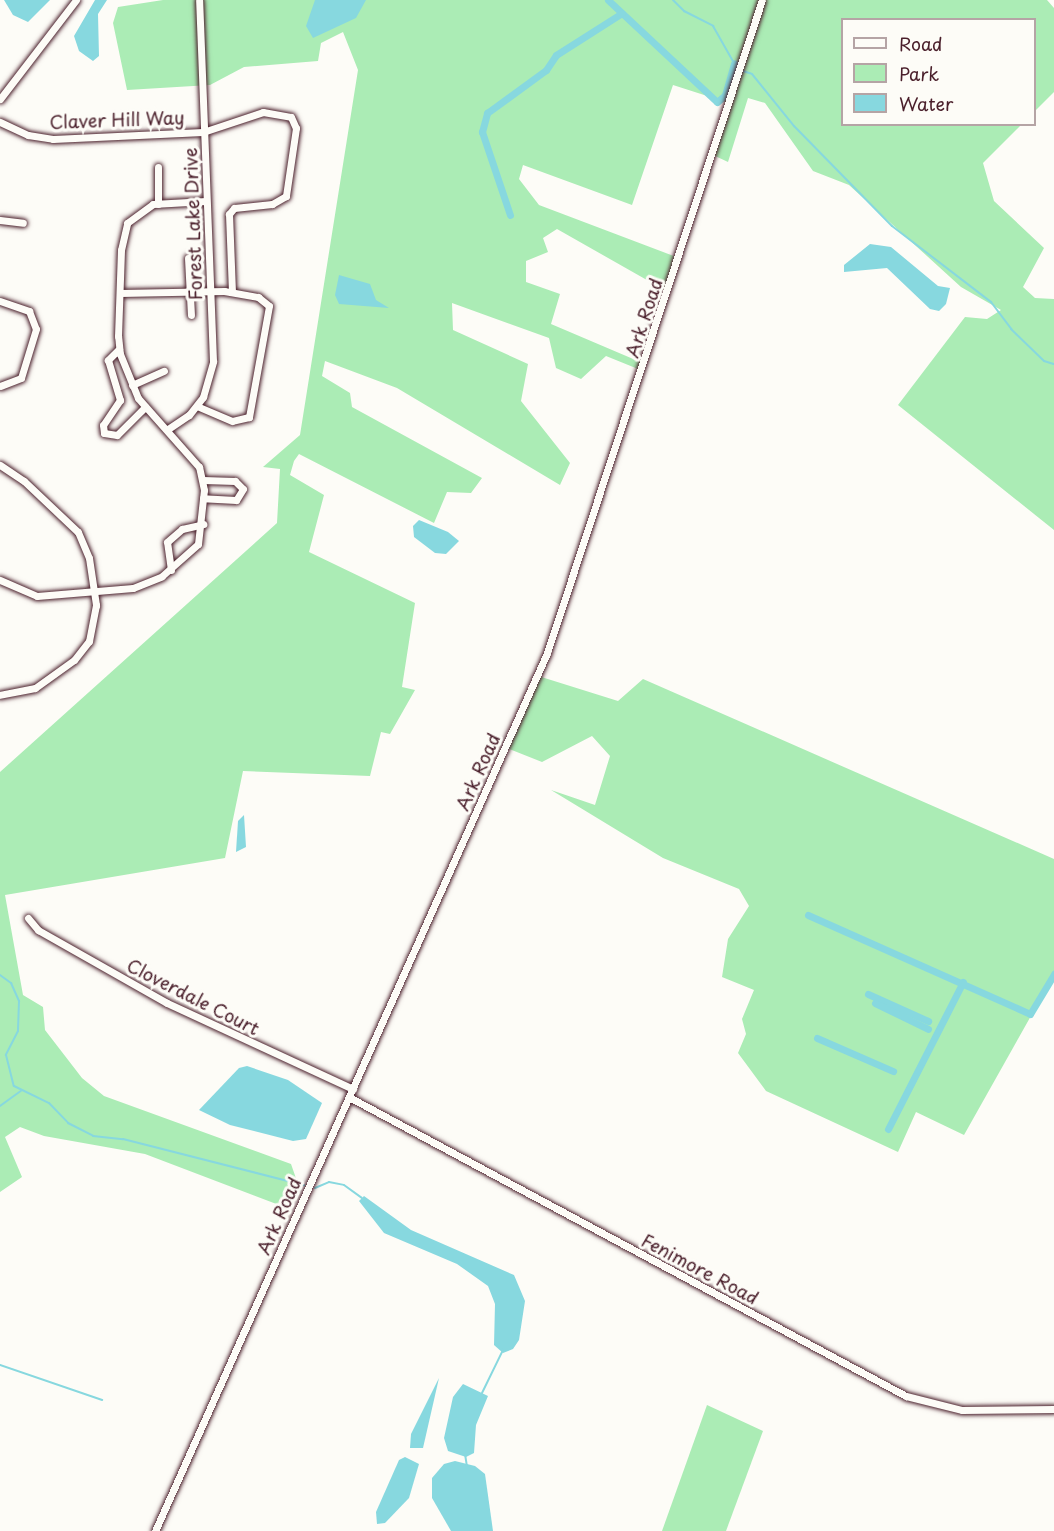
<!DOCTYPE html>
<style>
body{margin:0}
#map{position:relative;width:1054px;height:1531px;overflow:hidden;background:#fdfcf7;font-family:"Playpen Sans",sans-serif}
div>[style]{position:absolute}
.green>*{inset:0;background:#abecb5}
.water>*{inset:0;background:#87d8df}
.stream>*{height:2px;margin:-1px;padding:0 1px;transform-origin:1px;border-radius:1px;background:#87d8df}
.canal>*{height:7px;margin:-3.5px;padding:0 3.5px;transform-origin:3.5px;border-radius:3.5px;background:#87d8df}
.roads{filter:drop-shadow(0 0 2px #4a1f2b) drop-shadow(0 0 2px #4a1f2b)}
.street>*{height:7px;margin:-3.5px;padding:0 3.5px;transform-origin:3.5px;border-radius:3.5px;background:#fdfcf7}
span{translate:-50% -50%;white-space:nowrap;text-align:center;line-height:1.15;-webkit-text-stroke:6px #fdfcf7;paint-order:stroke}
.street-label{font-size:18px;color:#4a1f2b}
.legend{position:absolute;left:841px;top:18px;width:195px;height:108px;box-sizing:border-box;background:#fdfcf7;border:2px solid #b5a4a5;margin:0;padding:8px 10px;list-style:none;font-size:18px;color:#4a1f2b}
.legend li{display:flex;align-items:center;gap:12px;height:30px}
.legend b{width:30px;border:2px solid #b5a4a5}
</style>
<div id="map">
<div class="green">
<i style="clip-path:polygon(163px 0,1047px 0,1054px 8px,1054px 92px,1035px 111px,1034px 20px,842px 20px,842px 124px,1021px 125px,983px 163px,994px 201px,1044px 248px,1023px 287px,1035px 298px,1054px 299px,1054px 530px,898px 405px,965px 317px,987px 319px,1001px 310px,961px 287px,849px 185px,813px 171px,765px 103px,748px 98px,728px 162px,713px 155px,729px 103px,673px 85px,632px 205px,523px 165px,519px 179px,539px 205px,679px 258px,668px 292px,557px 229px,543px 238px,548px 252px,526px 261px,526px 282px,560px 294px,551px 324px,645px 364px,643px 371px,606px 356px,581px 379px,556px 368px,549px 338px,452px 303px,453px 330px,528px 364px,521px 401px,570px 463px,560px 485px,397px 388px,325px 361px,322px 376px,350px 393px,352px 407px,482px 478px,471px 493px,447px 492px,434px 523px,299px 454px,294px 461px,290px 475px,324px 495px,309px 552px,415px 603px,402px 687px,415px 690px,390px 734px,381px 732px,370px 776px,243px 771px,225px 858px,5px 895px,23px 995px,43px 1007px,45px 1030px,82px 1078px,104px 1096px,291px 1164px,298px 1184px,279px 1205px,145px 1154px,44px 1136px,20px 1127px,5px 1137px,22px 1177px,0 1192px,0 772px,277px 523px,280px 469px,263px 467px,300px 435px,358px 70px,343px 32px,321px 43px,318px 61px,244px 67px,210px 85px,127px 90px,113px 23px,118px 7px)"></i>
<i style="clip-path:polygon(535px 675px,618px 701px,643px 679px,1054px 859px,1054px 975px,964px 1135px,916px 1112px,898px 1152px,766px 1091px,738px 1053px,746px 1034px,742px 1019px,754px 990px,722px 977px,728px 939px,749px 906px,739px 889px,663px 858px,551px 790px,595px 805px,610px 756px,592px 736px,542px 762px,504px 747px)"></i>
<i style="clip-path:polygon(707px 1405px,763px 1431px,726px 1531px,662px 1531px)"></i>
</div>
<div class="water">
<i style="clip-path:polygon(4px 0,50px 0,28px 22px,13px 15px)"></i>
<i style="clip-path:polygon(95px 0,107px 0,98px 14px,99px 56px,93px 61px,79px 51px,74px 36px)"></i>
<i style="clip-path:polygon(315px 0,366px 0,356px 18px,313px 38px,306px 26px)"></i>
<i style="clip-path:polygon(870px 244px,891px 247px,938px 286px,950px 288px,946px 304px,939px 311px,930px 309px,887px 268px,844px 272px,844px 265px)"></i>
<i style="clip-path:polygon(339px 275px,370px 284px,376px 300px,389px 308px,339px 304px,335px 295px)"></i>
<i style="clip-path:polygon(419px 520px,448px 532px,459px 541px,446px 554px,435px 553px,414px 537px,413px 526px)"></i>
<i style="clip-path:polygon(244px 815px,246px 847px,236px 852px,238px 821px)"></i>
<i style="clip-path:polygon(247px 1066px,288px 1080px,322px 1103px,306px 1139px,293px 1141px,230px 1125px,199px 1110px,239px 1068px)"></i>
<i style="clip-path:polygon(364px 1196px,411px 1230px,514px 1275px,525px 1301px,519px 1340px,513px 1349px,503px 1353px,494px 1345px,495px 1304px,488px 1286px,457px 1264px,384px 1233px,359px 1201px)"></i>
<i style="clip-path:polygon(439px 1378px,423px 1448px,410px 1448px,411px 1434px)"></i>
<i style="clip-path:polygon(463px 1384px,488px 1396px,476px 1425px,474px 1453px,466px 1457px,448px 1451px,444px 1438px,453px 1397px)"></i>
<i style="clip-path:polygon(405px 1457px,419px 1464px,409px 1498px,385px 1523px,377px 1524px,376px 1512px,399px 1460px)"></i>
<i style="clip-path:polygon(455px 1461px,475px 1466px,485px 1474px,493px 1531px,451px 1531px,432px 1498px,432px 1478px,444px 1464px)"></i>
</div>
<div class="stream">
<i style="left:673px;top:0;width:16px;rotate:45deg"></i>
<i style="left:684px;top:11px;width:33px;rotate:27deg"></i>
<i style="left:713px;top:26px;width:43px;rotate:60.4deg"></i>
<i style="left:743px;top:71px;width:9px;rotate:18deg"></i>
<i style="left:752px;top:74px;width:67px;rotate:51.1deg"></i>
<i style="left:794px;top:126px;width:140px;rotate:45.6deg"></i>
<i style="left:892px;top:226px;width:125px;rotate:37.5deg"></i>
<i style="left:991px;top:302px;width:34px;rotate:53deg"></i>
<i style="left:1011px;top:329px;width:46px;rotate:44.1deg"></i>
<i style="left:1044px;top:361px;width:10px;rotate:17deg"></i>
<i style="left:0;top:975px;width:14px;rotate:36deg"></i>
<i style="left:11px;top:983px;width:20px;rotate:66deg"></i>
<i style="left:19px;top:1001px;width:30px;rotate:92deg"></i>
<i style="left:18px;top:1031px;width:27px;rotate:117deg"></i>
<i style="left:6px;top:1055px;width:32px;rotate:76deg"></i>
<i style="left:14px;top:1086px;width:39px;rotate:26deg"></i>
<i style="left:49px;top:1103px;width:28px;rotate:46deg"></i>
<i style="left:68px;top:1123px;width:28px;rotate:27deg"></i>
<i style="left:93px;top:1136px;width:30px;rotate:6deg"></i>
<i style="left:123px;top:1139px;width:187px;rotate:14.3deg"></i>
<i style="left:0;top:1106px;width:26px;rotate:-36deg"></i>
<i style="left:315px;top:1188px;width:15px;rotate:-23deg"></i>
<i style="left:329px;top:1182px;width:15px;rotate:11deg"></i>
<i style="left:344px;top:1185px;width:22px;rotate:36deg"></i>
<i style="left:0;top:1365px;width:108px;rotate:18.9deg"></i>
<i style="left:482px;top:1393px;width:48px;rotate:-64deg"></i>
<i style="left:465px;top:1454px;width:12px;rotate:81deg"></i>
</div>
<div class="canal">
<i style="left:608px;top:0;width:149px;rotate:43.1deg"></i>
<i style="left:717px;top:102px;width:11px;rotate:-41deg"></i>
<i style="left:725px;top:95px;width:33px;rotate:-74deg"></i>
<i style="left:510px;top:215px;width:88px;rotate:-108.6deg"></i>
<i style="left:482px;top:132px;width:20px;rotate:-75deg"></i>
<i style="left:487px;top:113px;width:73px;rotate:-36.1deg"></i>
<i style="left:546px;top:70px;width:18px;rotate:-56deg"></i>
<i style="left:556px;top:55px;width:78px;rotate:-32.5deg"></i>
<i style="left:808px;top:915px;width:243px;rotate:24deg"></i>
<i style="left:1030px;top:1014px;width:47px;rotate:-59deg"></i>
<i style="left:868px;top:994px;width:66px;rotate:24.2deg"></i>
<i style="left:875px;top:1003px;width:59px;rotate:26.1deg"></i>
<i style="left:817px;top:1038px;width:83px;rotate:23.5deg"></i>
<i style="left:888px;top:1129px;width:165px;rotate:-63deg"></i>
</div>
<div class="roads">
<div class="street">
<i style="left:0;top:99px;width:125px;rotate:-52.5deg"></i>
<i style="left:0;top:122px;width:31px;rotate:25deg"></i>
<i style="left:28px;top:135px;width:25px;rotate:9deg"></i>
<i style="left:53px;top:139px;width:150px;rotate:-2.7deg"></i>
<i style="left:203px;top:132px;width:63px;rotate:-18.4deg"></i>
<i style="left:263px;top:112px;width:28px;rotate:10deg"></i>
<i style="left:291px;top:117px;width:12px;rotate:66deg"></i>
<i style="left:296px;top:128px;width:69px;rotate:98.4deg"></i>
<i style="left:286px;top:196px;width:16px;rotate:150deg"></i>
<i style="left:272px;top:204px;width:38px;rotate:174deg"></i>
<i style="left:234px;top:208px;width:8px;rotate:130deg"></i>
<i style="left:229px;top:214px;width:78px;rotate:87.8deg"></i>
<i style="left:158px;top:204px;width:37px;rotate:-90deg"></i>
<i style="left:0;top:220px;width:23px;rotate:7deg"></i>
<i style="left:188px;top:258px;width:57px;rotate:87deg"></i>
<i style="left:120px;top:293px;width:104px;rotate:-1.1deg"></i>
<i style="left:224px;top:291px;width:35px;rotate:10deg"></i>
<i style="left:258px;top:297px;width:14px;rotate:39deg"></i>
<i style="left:269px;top:306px;width:113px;rotate:100.2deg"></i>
<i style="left:249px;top:417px;width:17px;rotate:167deg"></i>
<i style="left:232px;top:421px;width:38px;rotate:-157deg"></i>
<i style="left:0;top:301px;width:31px;rotate:19deg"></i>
<i style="left:29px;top:311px;width:19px;rotate:69deg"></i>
<i style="left:36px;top:329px;width:51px;rotate:107deg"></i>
<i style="left:21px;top:378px;width:22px;rotate:159deg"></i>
<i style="left:119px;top:349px;width:16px;rotate:135deg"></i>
<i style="left:108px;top:360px;width:42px;rotate:73.3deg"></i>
<i style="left:120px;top:400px;width:30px;rotate:124deg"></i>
<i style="left:103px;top:425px;width:8px;rotate:83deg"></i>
<i style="left:104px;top:433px;width:13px;rotate:9deg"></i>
<i style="left:117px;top:435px;width:40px;rotate:-45deg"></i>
<i style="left:132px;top:385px;width:35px;rotate:-24deg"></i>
<i style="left:168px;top:429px;width:25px;rotate:-34deg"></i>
<i style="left:189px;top:415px;width:23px;rotate:-52deg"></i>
<i style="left:203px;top:397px;width:37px;rotate:-74deg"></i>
<i style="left:213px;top:361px;width:361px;rotate:-92.2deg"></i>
<i style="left:0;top:465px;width:29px;rotate:34deg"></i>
<i style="left:24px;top:481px;width:74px;rotate:43.4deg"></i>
<i style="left:78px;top:532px;width:28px;rotate:67deg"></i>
<i style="left:89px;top:558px;width:48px;rotate:81.5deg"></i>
<i style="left:96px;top:605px;width:37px;rotate:101deg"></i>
<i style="left:89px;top:641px;width:24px;rotate:128deg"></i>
<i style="left:74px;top:660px;width:48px;rotate:144.3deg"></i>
<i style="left:35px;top:688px;width:36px;rotate:169deg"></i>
<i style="left:203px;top:480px;width:32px;rotate:2deg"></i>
<i style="left:235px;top:481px;width:11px;rotate:45deg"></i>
<i style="left:243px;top:489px;width:13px;rotate:122deg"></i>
<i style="left:236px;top:500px;width:33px;rotate:-177deg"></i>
<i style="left:171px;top:570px;width:28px;rotate:-98deg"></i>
<i style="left:167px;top:542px;width:20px;rotate:-41deg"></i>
<i style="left:182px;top:529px;width:22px;rotate:-13deg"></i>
<i style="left:0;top:580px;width:40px;rotate:23.4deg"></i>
<i style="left:37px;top:596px;width:96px;rotate:-4.8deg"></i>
<i style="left:133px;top:588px;width:31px;rotate:-22deg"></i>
<i style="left:162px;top:576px;width:48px;rotate:-41.6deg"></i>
<i style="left:198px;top:544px;width:54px;rotate:-83.7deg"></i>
<i style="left:204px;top:490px;width:24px;rotate:-102deg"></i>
<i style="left:199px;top:467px;width:92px;rotate:-131.5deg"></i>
<i style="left:138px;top:398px;width:48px;rotate:-112.2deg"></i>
<i style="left:120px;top:354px;width:18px;rotate:-96deg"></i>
<i style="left:118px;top:336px;width:86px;rotate:-88deg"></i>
<i style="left:121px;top:250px;width:28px;rotate:-77deg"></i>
<i style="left:127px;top:223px;width:32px;rotate:-36deg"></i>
<i style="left:153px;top:204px;width:53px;rotate:-3.2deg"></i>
<i style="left:28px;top:918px;width:16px;rotate:50deg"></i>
<i style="left:38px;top:930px;width:148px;rotate:29.5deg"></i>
<i style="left:167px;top:1003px;width:205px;rotate:24.8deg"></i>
<i style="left:349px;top:1097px;width:632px;rotate:28.23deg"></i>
<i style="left:906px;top:1396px;width:58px;rotate:14deg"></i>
<i style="left:962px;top:1410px;width:92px;rotate:-0.6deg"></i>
<i style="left:155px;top:1531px;width:962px;rotate:-65.94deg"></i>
<i style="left:547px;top:653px;width:687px;rotate:-71.78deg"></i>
</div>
</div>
<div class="street-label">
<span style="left:117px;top:120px;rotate:-2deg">Claver Hill Way</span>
<span style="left:193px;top:224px;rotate:-92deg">Forest Lake Drive</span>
<span style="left:644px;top:318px;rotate:-72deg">Ark Road</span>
<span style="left:478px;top:772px;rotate:-66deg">Ark Road</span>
<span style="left:193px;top:997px;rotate:27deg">Cloverdale Court</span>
<span style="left:279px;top:1216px;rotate:-66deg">Ark Road</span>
<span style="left:700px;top:1269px;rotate:28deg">Fenimore Road</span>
</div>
<ul class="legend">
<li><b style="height:8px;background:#fdfcf7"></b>Road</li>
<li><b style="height:16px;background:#abecb5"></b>Park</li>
<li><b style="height:16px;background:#87d8df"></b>Water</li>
</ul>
</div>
